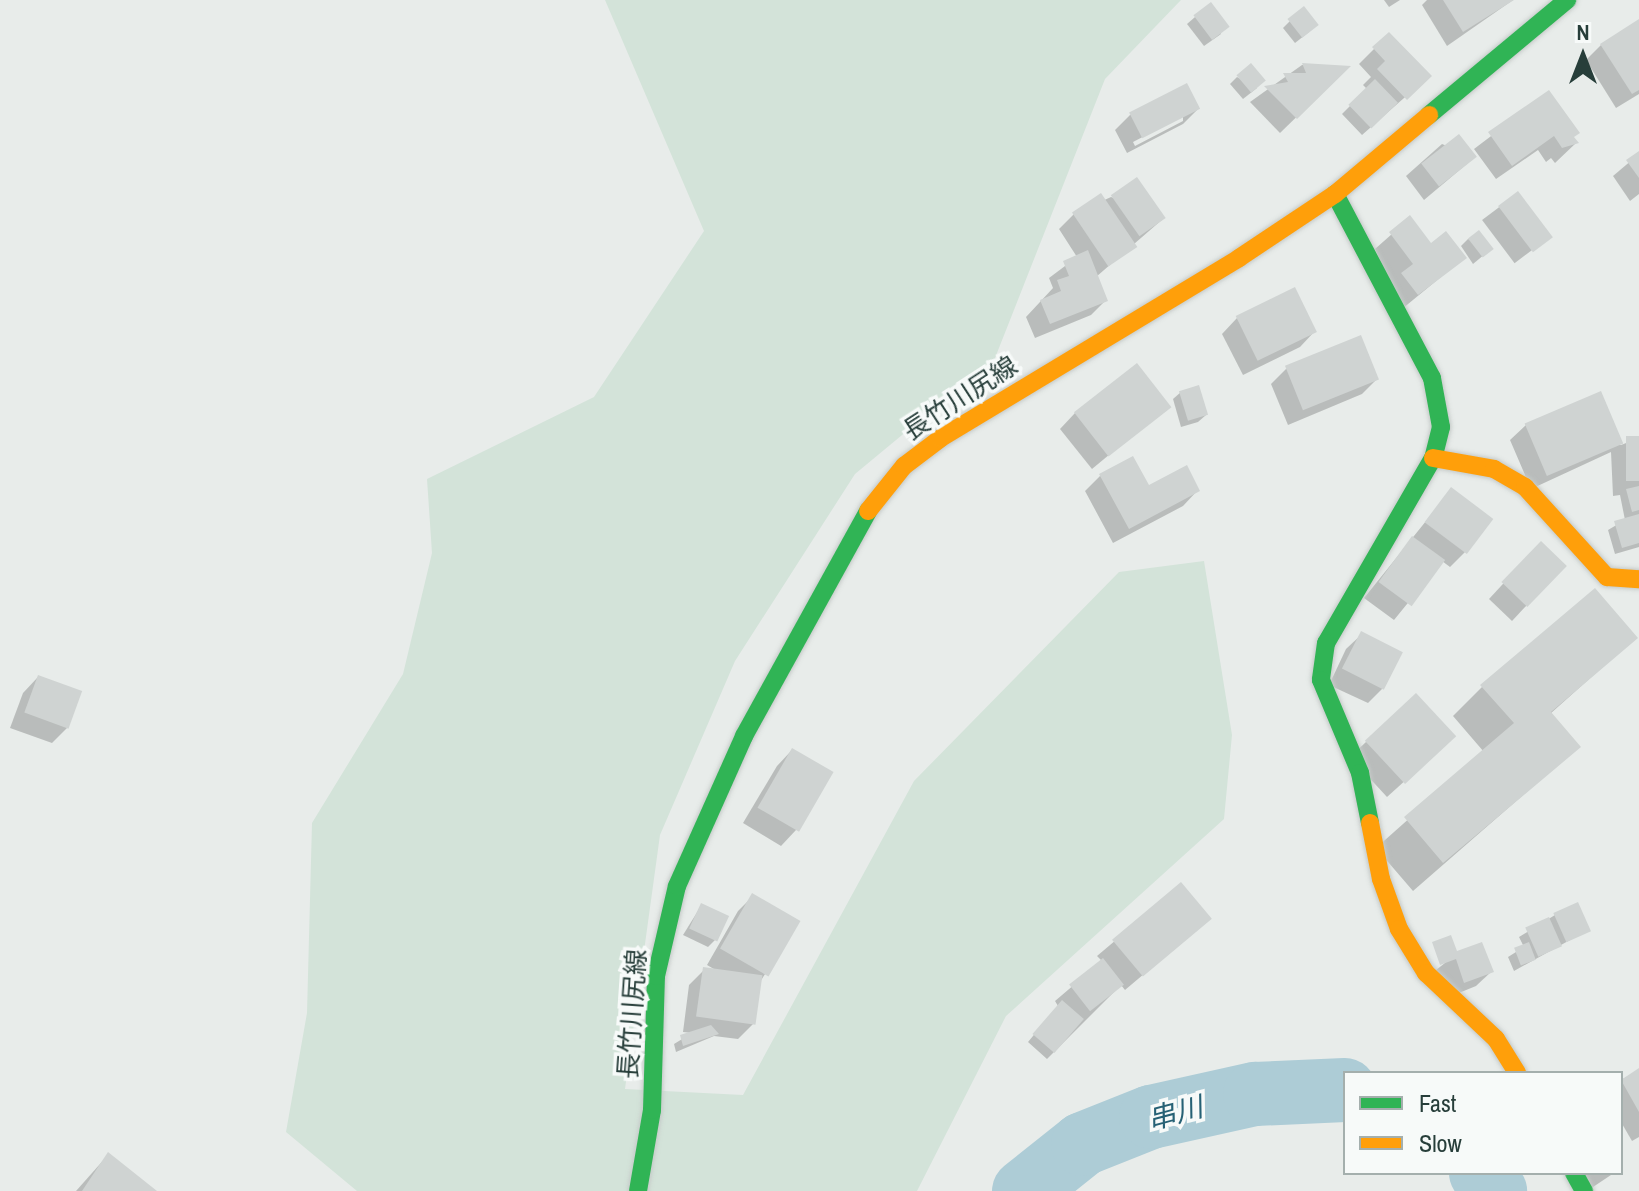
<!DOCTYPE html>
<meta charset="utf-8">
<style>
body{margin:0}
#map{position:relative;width:1639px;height:1191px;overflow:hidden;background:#e8ecea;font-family:"Archivo Narrow","Noto Sans JP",sans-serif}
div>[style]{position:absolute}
.green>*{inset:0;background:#d3e3d9}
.shadow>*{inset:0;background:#0003;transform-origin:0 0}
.river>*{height:64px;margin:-32px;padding:0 32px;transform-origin:32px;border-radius:32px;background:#adccd6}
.building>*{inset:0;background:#cfd3d2;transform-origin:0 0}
.roads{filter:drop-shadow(0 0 2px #c5cac8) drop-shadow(0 0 2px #c5cac8)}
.fast>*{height:18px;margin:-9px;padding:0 9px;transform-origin:9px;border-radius:9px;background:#30b455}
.slow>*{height:18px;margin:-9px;padding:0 9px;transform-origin:9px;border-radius:9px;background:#ff9f0a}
span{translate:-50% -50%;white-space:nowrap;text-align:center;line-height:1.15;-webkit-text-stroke:7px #f7faf9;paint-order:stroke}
.street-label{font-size:26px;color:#273e3a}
.water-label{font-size:28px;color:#266175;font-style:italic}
.legend{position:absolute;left:1343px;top:1071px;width:280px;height:104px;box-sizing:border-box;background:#f7faf9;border:2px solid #a4afad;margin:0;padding:10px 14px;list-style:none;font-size:24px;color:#273e3a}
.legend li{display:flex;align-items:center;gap:16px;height:40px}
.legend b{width:40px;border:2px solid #a4afad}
.north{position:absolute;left:1543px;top:16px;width:80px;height:80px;-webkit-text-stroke:6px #f7faf9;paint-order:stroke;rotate:0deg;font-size:22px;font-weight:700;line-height:32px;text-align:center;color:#273e3a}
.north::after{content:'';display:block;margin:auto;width:28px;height:36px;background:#273e3a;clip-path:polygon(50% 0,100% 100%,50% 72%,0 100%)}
</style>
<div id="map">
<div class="green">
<i style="clip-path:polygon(605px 0,1181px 0,1105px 79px,995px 358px,855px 474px,735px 661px,660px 835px,625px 1089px,743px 1095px,914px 781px,1119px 572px,1204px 561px,1232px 735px,1224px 819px,1006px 1016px,917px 1191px,357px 1191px,286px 1132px,307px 1013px,312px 823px,403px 674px,432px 553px,427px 479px,594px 397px,704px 231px)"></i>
</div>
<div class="shadow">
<i style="clip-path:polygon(1384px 0,1400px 0,1389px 7px)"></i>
<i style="clip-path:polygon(1427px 0,1513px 0,1447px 46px,1422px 5px)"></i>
<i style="clip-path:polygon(1210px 4px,1221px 34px,1204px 46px,1187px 24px)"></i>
<i style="clip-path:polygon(1290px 21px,1309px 32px,1295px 43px,1283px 28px)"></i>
<i style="clip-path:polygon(1639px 25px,1639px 94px,1616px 108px,1586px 60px,1601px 45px)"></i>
<i style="clip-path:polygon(1389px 34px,1429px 76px,1362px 135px,1342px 114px,1367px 89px,1363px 85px,1371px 77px,1359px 64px)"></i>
<i style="clip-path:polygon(1302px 65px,1347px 68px,1280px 133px,1250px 102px)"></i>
<i style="clip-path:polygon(1237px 77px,1257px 88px,1243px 99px,1230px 84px)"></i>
<i style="clip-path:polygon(1549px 92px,1576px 143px,1555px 163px,1551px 158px,1546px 162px,1538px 150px,1496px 179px,1474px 149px)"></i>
<i style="clip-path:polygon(evenodd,1198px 109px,1183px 124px,1127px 153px,1115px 130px,1130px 115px,1198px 109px,1183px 116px,1183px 121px,1135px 146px,1133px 142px,1183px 116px)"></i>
<i style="clip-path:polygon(1442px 144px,1475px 157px,1424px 200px,1406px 176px)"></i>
<i style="clip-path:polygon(1639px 154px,1639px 194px,1630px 201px,1613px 176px)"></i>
<i style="left:1518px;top:193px;width:54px;height:45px;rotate:53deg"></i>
<i style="clip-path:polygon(1111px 197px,1164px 218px,1096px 277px,1106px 300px,1091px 315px,1035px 338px,1026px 317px,1053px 288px,1049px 278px,1077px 257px,1059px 229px,1074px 214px)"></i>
<i style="clip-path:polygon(1410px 218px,1431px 245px,1464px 258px,1402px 309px,1375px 249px)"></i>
<i style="clip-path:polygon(1468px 239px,1491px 249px,1473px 264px,1461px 246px)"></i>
<i style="clip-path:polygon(1237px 318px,1315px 331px,1300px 347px,1243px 375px,1222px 334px)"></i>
<i style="clip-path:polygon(1286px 369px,1377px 379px,1362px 394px,1288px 425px,1271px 384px)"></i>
<i style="clip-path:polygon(1181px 392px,1206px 415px,1198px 422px,1181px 427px,1173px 399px)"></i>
<i style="clip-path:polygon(1168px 406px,1092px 469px,1060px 429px,1075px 413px)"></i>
<i style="clip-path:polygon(1526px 425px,1621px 445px,1639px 438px,1639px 547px,1615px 554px,1608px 530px,1625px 520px,1620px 495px,1613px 496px,1611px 452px,1531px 489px,1510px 440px)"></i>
<i style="clip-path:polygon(1100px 476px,1148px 488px,1198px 490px,1183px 506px,1113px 543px,1085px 491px)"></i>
<i style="clip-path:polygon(1451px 490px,1465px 552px,1450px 567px,1442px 561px,1394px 620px,1364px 598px)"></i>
<i style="clip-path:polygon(1526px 559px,1527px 605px,1512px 621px,1489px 599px)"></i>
<i style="clip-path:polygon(1362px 634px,1401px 653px,1383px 688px,1368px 703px,1329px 685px,1346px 649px)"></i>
<i style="clip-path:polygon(1635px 638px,1550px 714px,1578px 747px,1413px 891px,1376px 848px,1484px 752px,1453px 716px,1482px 687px)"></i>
<i style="clip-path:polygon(38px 677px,67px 728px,52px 743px,10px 728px,23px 693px)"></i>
<i style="clip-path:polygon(1366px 742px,1438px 751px,1387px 797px,1350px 757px)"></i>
<i style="clip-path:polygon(792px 750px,796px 830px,781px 846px,743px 823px,777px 766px)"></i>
<i style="clip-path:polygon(1181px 885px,1209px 919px,1125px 990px,1121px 985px,1047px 1059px,1028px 1042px,1058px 1006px,1055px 1001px,1102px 961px,1097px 956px)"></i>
<i style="clip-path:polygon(753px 896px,799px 922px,758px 985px,753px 1024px,738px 1039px,714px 1036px,676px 1052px,674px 1044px,692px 1033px,683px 1032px,689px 985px,704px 970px,719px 972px,707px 965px,738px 911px)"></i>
<i style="clip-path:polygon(701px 906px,715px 940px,708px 947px,683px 935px)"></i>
<i style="clip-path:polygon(1555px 915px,1588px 930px,1514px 971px,1508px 957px,1524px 947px,1519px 937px)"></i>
<i style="clip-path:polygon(1456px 954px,1492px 971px,1476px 986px,1449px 997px,1425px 979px)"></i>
<i style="clip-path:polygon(1639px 1070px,1639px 1137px,1632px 1141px,1621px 1122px,1621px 1080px)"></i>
<i style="clip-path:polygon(108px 1155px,153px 1191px,76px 1191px)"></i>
<i style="clip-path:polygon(1573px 1173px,1614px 1173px,1587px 1191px)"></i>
</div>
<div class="river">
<i style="left:1481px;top:1173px;width:23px;rotate:52deg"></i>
<i style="left:1024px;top:1191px;width:75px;rotate:-38.5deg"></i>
<i style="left:1083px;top:1144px;width:73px;rotate:-21.7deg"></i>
<i style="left:1151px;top:1117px;width:107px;rotate:-12.5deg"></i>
<i style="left:1255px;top:1094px;width:90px;rotate:-2.5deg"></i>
</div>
<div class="building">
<i style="clip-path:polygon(1443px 0,1514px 0,1463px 32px)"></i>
<i style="left:1211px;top:2px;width:31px;height:22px;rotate:53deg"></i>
<i style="left:1304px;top:6px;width:24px;height:21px;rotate:52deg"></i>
<i style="clip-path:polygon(1639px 19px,1639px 90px,1632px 94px,1600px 44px)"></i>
<i style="clip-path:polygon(1389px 32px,1432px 76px,1407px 100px,1377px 69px,1385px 61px,1372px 47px)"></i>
<i style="left:1251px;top:63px;width:23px;height:19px;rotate:50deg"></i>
<i style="clip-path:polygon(1302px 63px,1351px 66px,1297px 119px,1264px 86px,1288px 82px,1283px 73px,1306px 73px)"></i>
<i style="left:1375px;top:79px;width:33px;height:37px;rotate:46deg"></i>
<i style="left:1187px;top:83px;width:29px;height:65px;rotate:63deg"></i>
<i style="clip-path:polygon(1549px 90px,1580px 133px,1574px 137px,1579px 143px,1562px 148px,1554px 136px,1512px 166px,1488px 132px)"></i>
<i style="left:1459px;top:134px;width:29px;height:48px;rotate:52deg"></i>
<i style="clip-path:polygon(1639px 151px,1639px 178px,1626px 160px)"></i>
<i style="left:1137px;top:177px;width:50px;height:32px;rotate:55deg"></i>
<i style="left:1518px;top:191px;width:58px;height:25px;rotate:53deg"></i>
<i style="left:1101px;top:193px;width:65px;height:35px;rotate:56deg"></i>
<i style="clip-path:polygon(1410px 215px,1431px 243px,1446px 231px,1467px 258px,1418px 295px,1401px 273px,1413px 264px,1389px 232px)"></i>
<i style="left:1479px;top:230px;width:24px;height:14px;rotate:52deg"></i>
<i style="clip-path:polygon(1088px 250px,1108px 301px,1050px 324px,1040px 300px,1061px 291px,1057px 280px,1069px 276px,1063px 261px)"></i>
<i style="left:1295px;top:287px;width:50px;height:66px;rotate:64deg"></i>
<i style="left:1361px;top:335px;width:48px;height:82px;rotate:68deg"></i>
<i style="left:1137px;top:363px;width:56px;height:80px;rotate:52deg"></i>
<i style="left:1199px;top:385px;width:31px;height:21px;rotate:73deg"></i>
<i style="left:1601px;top:391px;width:57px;height:83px;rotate:67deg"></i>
<i style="left:1639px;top:436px;width:45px;height:13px;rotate:90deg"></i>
<i style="clip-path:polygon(1133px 456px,1149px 485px,1187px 465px,1200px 491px,1129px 529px,1099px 474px)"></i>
<i style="clip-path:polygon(1639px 486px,1639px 510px,1632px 512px,1626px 489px)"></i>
<i style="left:1451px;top:487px;width:53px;height:44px;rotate:37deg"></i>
<i style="clip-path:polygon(1639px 514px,1639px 543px,1622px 548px,1614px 521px)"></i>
<i style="left:1412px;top:536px;width:41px;height:57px;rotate:36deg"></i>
<i style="left:1541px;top:541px;width:36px;height:57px;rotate:44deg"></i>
<i style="clip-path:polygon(1595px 588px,1638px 638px,1551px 712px,1581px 747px,1443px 863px,1404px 817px,1514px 723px,1480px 685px)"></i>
<i style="left:1361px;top:631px;width:47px;height:42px;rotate:27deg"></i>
<i style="left:38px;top:675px;width:47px;height:40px;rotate:20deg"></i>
<i style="left:1416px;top:693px;width:59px;height:70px;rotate:47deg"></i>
<i style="left:792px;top:748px;width:48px;height:69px;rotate:30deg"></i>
<i style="left:1181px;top:882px;width:48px;height:90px;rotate:50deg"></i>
<i style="left:752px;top:893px;width:56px;height:64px;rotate:30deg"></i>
<i style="left:1578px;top:902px;width:32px;height:27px;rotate:66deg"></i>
<i style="left:701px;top:903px;width:31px;height:28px;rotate:25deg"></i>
<i style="left:1549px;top:917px;width:32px;height:26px;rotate:66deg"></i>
<i style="clip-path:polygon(1451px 935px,1457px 951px,1482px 942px,1494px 972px,1464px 983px,1456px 959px,1440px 965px,1432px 942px)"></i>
<i style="left:1529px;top:942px;width:19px;height:16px;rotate:69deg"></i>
<i style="left:1103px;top:958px;width:34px;height:43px;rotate:52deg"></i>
<i style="left:703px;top:967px;width:60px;height:50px;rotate:8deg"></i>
<i style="left:1062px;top:1000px;width:29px;height:45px;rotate:41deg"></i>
<i style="clip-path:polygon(711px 1025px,719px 1034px,683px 1046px,680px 1035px)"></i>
<i style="clip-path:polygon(1639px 1068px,1639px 1112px,1621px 1080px)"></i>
<i style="clip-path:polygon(108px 1152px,157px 1191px,82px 1191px)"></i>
</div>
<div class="roads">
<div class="fast">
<i style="left:1429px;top:115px;width:180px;rotate:-39.8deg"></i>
<i style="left:1335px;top:194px;width:208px;rotate:62.2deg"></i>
<i style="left:1432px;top:378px;width:50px;rotate:79.6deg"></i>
<i style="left:1441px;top:427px;width:32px;rotate:104deg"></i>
<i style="left:1433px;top:458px;width:214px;rotate:120deg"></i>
<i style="left:1326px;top:643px;width:37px;rotate:98deg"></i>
<i style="left:1321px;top:680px;width:101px;rotate:67.2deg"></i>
<i style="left:1360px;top:773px;width:51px;rotate:78.7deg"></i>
<i style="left:1574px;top:1173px;width:21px;rotate:61deg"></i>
<i style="left:638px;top:1191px;width:82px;rotate:-80.2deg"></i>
<i style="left:652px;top:1110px;width:134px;rotate:-88.3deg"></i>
<i style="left:656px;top:976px;width:92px;rotate:-76.9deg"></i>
<i style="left:677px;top:886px;width:164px;rotate:-65.9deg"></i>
<i style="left:744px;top:736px;width:257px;rotate:-61.1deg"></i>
</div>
<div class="slow">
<i style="left:1433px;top:458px;width:62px;rotate:10.2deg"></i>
<i style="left:1494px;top:469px;width:36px;rotate:30deg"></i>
<i style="left:1525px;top:487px;width:122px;rotate:47.7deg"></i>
<i style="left:1607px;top:577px;width:32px;rotate:4deg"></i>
<i style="left:868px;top:511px;width:58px;rotate:-51.3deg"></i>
<i style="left:904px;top:466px;width:46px;rotate:-37.1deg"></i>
<i style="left:941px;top:438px;width:348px;rotate:-31.1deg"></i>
<i style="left:1239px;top:258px;width:115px;rotate:-33.7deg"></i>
<i style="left:1335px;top:194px;width:123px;rotate:-40deg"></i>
<i style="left:1370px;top:823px;width:57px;rotate:78.9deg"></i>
<i style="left:1381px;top:879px;width:53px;rotate:70.2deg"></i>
<i style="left:1399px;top:929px;width:52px;rotate:58.5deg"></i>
<i style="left:1426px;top:973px;width:96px;rotate:43.3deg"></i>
<i style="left:1496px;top:1039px;width:40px;rotate:58deg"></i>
</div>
</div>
<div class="street-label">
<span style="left:960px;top:398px;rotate:-33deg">長竹川尻線</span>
<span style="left:632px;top:1014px;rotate:-86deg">長竹川尻線</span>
</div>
<div class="water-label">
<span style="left:1175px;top:1113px;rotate:-15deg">串川</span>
</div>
<ul class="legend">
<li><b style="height:10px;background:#30b455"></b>Fast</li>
<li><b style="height:10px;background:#ff9f0a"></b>Slow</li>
</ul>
<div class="north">N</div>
</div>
